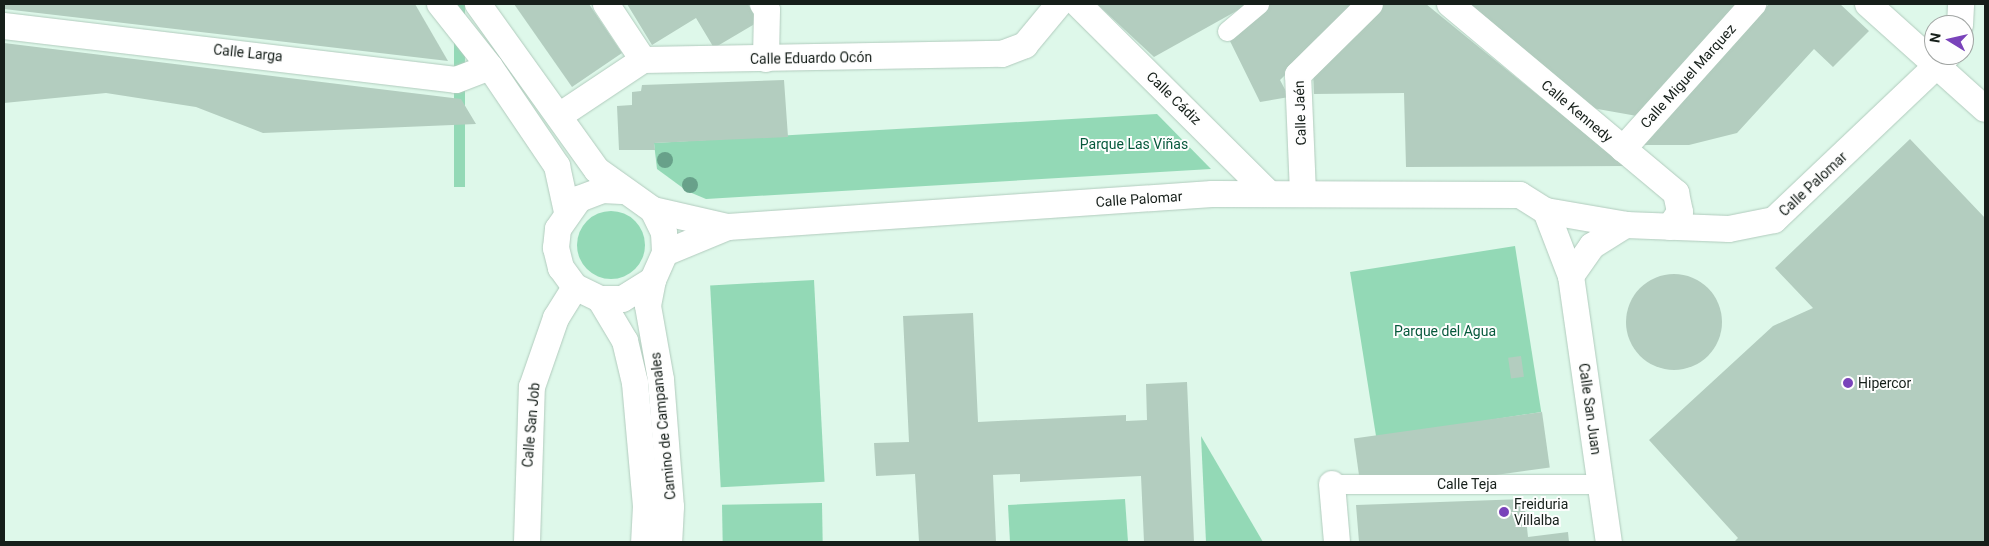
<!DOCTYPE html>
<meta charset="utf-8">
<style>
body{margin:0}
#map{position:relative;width:1989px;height:546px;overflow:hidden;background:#def8ea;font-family:Roboto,sans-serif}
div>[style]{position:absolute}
.green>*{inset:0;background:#93d9b6;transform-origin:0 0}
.round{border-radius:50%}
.building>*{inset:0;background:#b3cdbf;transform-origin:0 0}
.roads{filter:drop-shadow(0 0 1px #b1cbbd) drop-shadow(0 0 1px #b1cbbd)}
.pedestrian>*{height:19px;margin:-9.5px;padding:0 9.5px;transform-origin:9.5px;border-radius:9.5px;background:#fff}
.minor>*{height:26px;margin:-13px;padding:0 13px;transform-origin:13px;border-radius:13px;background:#fff}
.trees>*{width:16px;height:16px;margin:-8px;border-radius:50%;background:#68a18a}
.dots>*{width:14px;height:14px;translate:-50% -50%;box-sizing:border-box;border:2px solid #fefefe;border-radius:50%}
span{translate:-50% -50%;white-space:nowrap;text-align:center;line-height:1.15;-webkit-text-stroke:4px #fefefe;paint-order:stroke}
.street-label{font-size:14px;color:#161f1a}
.park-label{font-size:14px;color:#07593c}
.poi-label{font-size:14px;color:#161f1a}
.left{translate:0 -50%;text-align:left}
.frame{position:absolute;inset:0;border:5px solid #161f1a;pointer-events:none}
.north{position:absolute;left:1924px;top:15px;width:50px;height:50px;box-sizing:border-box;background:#fefefe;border:1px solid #a1a5a3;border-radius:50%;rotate:279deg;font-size:14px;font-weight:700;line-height:20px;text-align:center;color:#161f1a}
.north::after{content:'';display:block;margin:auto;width:18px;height:22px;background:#7943ba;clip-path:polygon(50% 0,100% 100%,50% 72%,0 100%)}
</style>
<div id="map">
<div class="green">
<i style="left:454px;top:4px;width:11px;height:183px"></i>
<i style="clip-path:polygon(1157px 114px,1211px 169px,706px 199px,687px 191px,657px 169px,654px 143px)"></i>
<i class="round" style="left:577px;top:211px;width:68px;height:68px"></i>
<i style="left:1515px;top:246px;width:168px;height:167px;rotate:81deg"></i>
<i style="left:814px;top:280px;width:202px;height:104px;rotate:87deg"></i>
<i style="clip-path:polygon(1201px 436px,1263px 542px,1206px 542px)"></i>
<i style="clip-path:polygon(1125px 499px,1128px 542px,1010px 542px,1008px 505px)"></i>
<i style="left:822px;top:503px;width:39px;height:100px;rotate:89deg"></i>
</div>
<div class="building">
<i style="clip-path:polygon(4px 4px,415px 4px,448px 61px,4px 9px)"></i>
<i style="clip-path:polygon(514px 4px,589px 4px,622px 53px,572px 87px)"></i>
<i style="clip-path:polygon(627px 4px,748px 4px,758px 22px,714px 48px,696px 18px,652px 45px)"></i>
<i style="clip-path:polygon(1097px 4px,1249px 4px,1154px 57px)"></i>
<i style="clip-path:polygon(1267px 4px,1358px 4px,1280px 80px,1289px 97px,1260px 102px,1228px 37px)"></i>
<i style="clip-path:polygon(1383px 4px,1426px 4px,1625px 166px,1406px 167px,1404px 93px,1314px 94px,1313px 72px)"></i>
<i style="clip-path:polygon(1470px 4px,1646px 5px,1738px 4px,1637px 116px,1592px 108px)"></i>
<i style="clip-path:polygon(1769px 4px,1840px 4px,1869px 31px,1833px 67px,1814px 49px,1737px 133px,1689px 145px,1642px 145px)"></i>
<i style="clip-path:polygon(4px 43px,461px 99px,476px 124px,263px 133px,196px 107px,106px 93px,4px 103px)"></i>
<i style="clip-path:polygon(784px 80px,788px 137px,654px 143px,655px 150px,619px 150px,617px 106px,632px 105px,632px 92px,641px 91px,642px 85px)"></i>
<i style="clip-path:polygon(1910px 139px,1985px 218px,1985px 542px,1734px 542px,1738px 538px,1649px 440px,1773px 326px,1813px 308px,1775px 268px)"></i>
<i class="round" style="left:1626px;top:274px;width:96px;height:96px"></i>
<i style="clip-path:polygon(973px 313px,978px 422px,1126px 415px,1126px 421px,1147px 420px,1146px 384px,1187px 382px,1194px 542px,1144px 542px,1141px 476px,1020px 482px,1020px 474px,993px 475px,996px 542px,919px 542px,915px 474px,876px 476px,874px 443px,909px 442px,903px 316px)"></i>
<i style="left:1521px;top:356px;width:21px;height:13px;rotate:82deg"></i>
<i style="left:1542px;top:412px;width:56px;height:190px;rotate:82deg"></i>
<i style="clip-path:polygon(1524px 499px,1528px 537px,1568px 532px,1569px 542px,1359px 542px,1356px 505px)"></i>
</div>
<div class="roads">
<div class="pedestrian">
<i style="left:1227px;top:31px;width:42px;rotate:-40.2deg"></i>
<i style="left:1332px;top:484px;width:269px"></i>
</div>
<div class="minor">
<i style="left:440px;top:4px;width:80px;rotate:51.6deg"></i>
<i style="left:490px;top:67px;width:120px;rotate:55.9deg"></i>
<i style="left:557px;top:166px;width:47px;rotate:77.7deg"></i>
<i style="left:478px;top:4px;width:204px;rotate:54.4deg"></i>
<i style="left:597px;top:170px;width:69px;rotate:35.5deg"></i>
<i style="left:653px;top:210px;width:25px;rotate:64deg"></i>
<i style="left:664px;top:233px;width:20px;rotate:87deg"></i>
<i style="left:665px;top:253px;width:30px;rotate:114deg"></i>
<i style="left:653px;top:280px;width:36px;rotate:148deg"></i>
<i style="left:622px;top:299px;width:22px;rotate:180deg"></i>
<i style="left:600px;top:299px;width:28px;rotate:-154deg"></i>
<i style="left:575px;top:287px;width:24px;rotate:-126deg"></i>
<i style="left:561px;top:268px;width:21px;rotate:-104deg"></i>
<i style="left:556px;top:248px;width:19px;rotate:-84deg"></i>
<i style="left:558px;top:229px;width:37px;rotate:-55deg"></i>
<i style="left:579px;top:199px;width:25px;rotate:-21deg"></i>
<i style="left:602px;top:190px;width:20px;rotate:3deg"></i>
<i style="left:606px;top:4px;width:67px;rotate:56.5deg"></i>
<i style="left:763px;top:4px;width:7px;rotate:56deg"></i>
<i style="left:767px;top:10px;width:49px;rotate:91.2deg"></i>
<i style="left:1078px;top:4px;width:268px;rotate:44.8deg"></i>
<i style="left:1450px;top:4px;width:295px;rotate:39.9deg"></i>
<i style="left:1676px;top:193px;width:19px;rotate:78deg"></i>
<i style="left:1680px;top:212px;width:18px;rotate:124deg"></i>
<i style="left:1868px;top:4px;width:157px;rotate:41.9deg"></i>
<i style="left:1960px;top:25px;width:21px;rotate:-87deg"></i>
<i style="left:4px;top:26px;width:455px;rotate:6.8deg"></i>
<i style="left:456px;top:80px;width:36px;rotate:-21deg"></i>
<i style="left:559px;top:116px;width:101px;rotate:-33.7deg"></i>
<i style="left:643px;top:60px;width:359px;rotate:-1deg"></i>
<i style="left:1002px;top:54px;width:25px;rotate:-21deg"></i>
<i style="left:1025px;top:45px;width:53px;rotate:-50.3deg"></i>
<i style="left:1623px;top:149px;width:195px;rotate:-48.1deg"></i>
<i style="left:1303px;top:193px;width:118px;rotate:-92.4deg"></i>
<i style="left:1298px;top:75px;width:101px;rotate:-44.6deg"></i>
<i style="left:653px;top:210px;width:77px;rotate:12.8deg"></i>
<i style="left:728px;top:227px;width:485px;rotate:-3.9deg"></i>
<i style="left:1212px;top:194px;width:308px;rotate:0.2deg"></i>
<i style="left:1520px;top:195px;width:31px;rotate:32deg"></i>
<i style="left:1546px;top:211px;width:70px;rotate:69deg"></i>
<i style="left:1571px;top:276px;width:269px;rotate:81.9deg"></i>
<i style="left:1546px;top:211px;width:81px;rotate:9.9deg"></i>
<i style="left:1626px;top:225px;width:103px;rotate:2.2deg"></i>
<i style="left:1729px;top:229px;width:46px;rotate:-11.3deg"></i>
<i style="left:1774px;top:220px;width:240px;rotate:-43.5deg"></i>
<i style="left:665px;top:253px;width:68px;rotate:-22.4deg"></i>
<i style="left:1571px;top:276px;width:37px;rotate:-55deg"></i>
<i style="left:1592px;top:246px;width:40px;rotate:-32deg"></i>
<i style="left:653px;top:280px;width:26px;rotate:101deg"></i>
<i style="left:648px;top:306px;width:75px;rotate:80deg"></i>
<i style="left:661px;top:380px;width:127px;rotate:85.5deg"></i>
<i style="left:671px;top:507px;width:35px;rotate:93deg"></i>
<i style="left:600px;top:299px;width:49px;rotate:59.2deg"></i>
<i style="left:625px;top:341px;width:43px;rotate:76.6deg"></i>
<i style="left:635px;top:383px;width:123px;rotate:84.9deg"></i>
<i style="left:646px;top:506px;width:36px;rotate:93deg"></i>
<i style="left:1332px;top:484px;width:58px;rotate:85.1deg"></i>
<i style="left:527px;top:542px;width:155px;rotate:-88.2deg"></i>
<i style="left:532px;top:387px;width:73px;rotate:-70.8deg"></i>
<i style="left:556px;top:318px;width:36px;rotate:-58deg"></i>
</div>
</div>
<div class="trees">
<i style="left:665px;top:160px"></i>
<i style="left:690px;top:185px"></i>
</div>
<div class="dots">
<i style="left:1848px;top:383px;background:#7943ba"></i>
<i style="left:1504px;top:512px;background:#7943ba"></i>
</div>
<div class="street-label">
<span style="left:248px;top:53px;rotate:6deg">Calle Larga</span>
<span style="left:811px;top:58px;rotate:-1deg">Calle Eduardo Ocón</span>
<span style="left:1688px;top:76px;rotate:-48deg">Calle Miguel Marquez</span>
<span style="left:1174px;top:98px;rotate:44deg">Calle Cádiz</span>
<span style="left:1577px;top:111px;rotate:40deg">Calle Kennedy</span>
<span style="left:1300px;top:113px;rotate:-92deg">Calle Jaén</span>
<span style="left:1813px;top:184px;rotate:-43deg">Calle Palomar</span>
<span style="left:1139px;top:199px;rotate:-4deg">Calle Palomar</span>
<span style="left:1590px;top:409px;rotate:82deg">Calle San Juan</span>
<span style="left:531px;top:425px;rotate:-85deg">Calle San Job</span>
<span style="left:663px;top:426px;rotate:-96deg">Camino de Campanales</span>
<span style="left:1467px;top:484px">Calle Teja</span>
</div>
<div class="park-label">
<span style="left:1134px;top:144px">Parque Las Viñas</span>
<span style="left:1445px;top:331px">Parque del Agua</span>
</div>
<div class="poi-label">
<span class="left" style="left:1858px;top:383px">Hipercor</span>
<span class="left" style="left:1514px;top:512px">Freiduria<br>Villalba</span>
</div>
<div class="frame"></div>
<div class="north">N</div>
</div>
